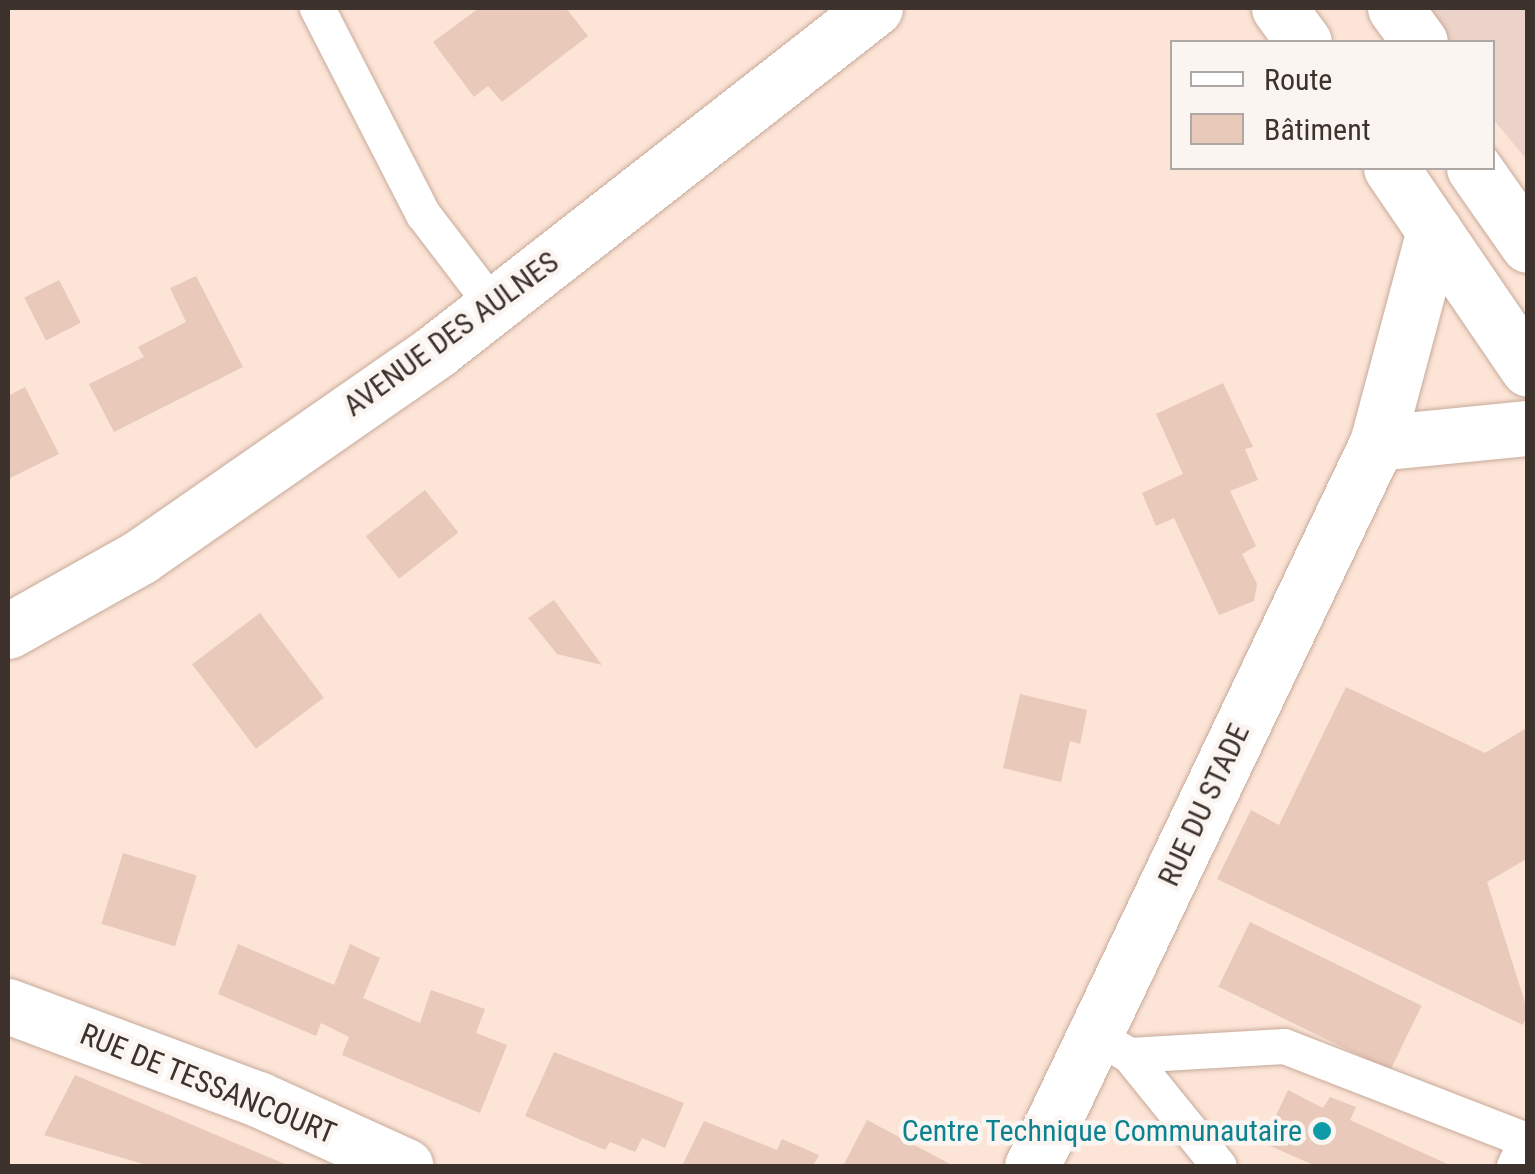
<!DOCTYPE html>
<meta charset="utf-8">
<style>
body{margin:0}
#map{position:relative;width:1535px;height:1174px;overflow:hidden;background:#fce4d6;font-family:"Roboto Condensed",sans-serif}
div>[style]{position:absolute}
.commercial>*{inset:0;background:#ebd3c9}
.building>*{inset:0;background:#e9c9ba;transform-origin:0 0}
.roads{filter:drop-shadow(0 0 2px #c7aa9a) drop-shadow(0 0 2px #c7aa9a)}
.service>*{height:35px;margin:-17.5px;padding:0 17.5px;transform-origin:17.5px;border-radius:17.5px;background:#fff}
.minor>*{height:55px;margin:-27.5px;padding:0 27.5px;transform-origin:27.5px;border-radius:27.5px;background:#fff}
.primary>*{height:55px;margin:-27.5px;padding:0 27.5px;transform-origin:27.5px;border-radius:27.5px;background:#fff}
.dots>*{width:28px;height:28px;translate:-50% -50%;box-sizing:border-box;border:5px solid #fbf5f2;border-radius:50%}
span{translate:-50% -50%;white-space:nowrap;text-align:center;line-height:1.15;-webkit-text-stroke:9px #fbf5f2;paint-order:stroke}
.street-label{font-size:30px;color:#3e322c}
.culture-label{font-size:30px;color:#0d838f}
.right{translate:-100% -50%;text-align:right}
.frame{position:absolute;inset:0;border:10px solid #3e322c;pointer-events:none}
.legend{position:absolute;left:1170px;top:40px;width:325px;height:130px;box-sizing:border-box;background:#fbf5f2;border:2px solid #afa7a3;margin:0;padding:12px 18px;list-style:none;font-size:30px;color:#3e322c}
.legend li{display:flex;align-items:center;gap:20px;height:50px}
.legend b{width:50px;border:2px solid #afa7a3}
</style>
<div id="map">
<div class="commercial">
<i style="clip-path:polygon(1398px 8px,1527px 8px,1527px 160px,1493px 119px,1492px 42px,1428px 42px)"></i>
</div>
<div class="building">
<i style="clip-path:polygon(479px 8px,566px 8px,588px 36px,502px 102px,488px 86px,474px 97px,433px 42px)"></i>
<i style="clip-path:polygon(196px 276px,243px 367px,114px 432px,89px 384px,144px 357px,138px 347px,186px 322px,170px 288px)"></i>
<i style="left:59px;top:280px;width:48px;height:39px;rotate:63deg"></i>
<i style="clip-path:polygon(1223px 383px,1253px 447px,1245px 449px,1258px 480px,1230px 491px,1256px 546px,1242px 554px,1257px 584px,1254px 601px,1219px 615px,1174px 518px,1156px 526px,1142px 493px,1183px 474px,1156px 414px)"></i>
<i style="clip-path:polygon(25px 387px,59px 454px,8px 479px,8px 396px)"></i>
<i style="left:425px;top:490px;width:54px;height:75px;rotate:52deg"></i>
<i style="clip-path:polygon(554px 600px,602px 665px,557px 654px,528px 618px)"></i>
<i style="left:260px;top:613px;width:106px;height:85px;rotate:53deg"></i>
<i style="clip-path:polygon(1346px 687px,1485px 753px,1528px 727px,1528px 858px,1487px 882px,1528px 1012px,1523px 1025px,1217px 879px,1251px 810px,1279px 825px)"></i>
<i style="clip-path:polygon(1020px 694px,1087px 710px,1080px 744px,1070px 741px,1061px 782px,1003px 768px)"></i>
<i style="left:123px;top:853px;width:77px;height:74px;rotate:17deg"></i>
<i style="left:1250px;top:922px;width:191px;height:72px;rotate:26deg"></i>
<i style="clip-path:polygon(238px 944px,334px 985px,350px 944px,380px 958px,363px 998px,420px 1023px,431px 990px,485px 1009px,476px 1033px,507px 1045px,480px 1113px,342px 1055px,349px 1037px,321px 1023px,316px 1036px,218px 994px)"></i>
<i style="clip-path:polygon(554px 1052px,684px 1103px,665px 1148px,642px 1138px,635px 1152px,610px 1142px,605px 1150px,525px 1116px)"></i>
<i style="clip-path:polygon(75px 1075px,228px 1140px,290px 1166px,150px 1166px,44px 1135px)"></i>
<i style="clip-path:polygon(1288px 1090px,1323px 1108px,1330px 1097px,1356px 1107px,1350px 1120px,1452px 1166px,1316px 1166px,1263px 1143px)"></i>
<i style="clip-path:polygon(867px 1120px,950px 1164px,948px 1166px,843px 1166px)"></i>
<i style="clip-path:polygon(704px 1121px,777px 1150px,782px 1139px,819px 1155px,813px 1166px,682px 1166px)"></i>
</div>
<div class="roads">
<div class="service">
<i style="left:317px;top:8px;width:232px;rotate:62.8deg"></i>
<i style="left:423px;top:214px;width:116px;rotate:52.7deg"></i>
<i style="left:1117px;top:1048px;width:14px;rotate:30deg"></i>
<i style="left:1129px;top:1055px;width:143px;rotate:51deg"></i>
<i style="left:1129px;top:1055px;width:155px;rotate:-3.3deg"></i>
<i style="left:1284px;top:1046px;width:260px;rotate:21.2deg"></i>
<i style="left:1526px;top:1140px;width:29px;rotate:115deg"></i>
</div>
<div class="minor">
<i style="left:1377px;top:443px;width:152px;rotate:-5.7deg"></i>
<i style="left:8px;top:1006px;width:267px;rotate:20.4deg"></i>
<i style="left:258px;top:1099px;width:162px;rotate:24.4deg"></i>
<i style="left:1032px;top:1166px;width:801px;rotate:-64.49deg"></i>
<i style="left:1377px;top:443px;width:220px;rotate:-75deg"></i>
</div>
<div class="primary">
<i style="left:1279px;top:8px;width:42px;rotate:53.7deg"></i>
<i style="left:1395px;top:8px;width:42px;rotate:53.7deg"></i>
<i style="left:1391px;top:168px;width:243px;rotate:55.7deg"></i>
<i style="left:1474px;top:168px;width:94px;rotate:55deg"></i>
<i style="left:8px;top:631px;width:151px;rotate:-29.3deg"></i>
<i style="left:140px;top:557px;width:361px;rotate:-34.8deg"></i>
<i style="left:436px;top:351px;width:557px;rotate:-38deg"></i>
</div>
</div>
<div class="dots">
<i style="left:1322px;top:1131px;background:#0f9aa8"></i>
</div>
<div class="street-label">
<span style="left:451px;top:334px;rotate:-36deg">AVENUE DES AULNES</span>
<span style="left:1204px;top:805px;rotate:-65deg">RUE DU STADE</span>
<span style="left:208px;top:1084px;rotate:22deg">RUE DE TESSANCOURT</span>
</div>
<div class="culture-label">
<span class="right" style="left:1302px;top:1131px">Centre Technique Communautaire</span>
</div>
<div class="frame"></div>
<ul class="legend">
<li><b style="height:12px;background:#fff"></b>Route</li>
<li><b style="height:28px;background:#e9c9ba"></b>Bâtiment</li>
</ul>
</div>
